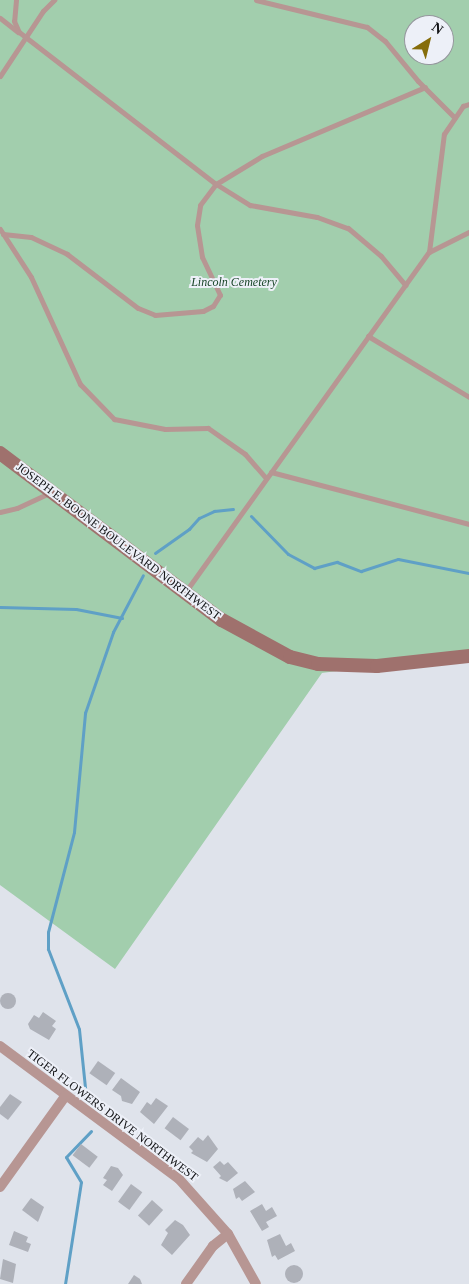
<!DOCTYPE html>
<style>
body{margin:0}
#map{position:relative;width:469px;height:1284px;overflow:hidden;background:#dfe3eb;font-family:"Times New Roman",serif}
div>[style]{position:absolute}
.green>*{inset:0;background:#a2cead}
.stream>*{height:3px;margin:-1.5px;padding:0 1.5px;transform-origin:1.5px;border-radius:1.5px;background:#5fa0c6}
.building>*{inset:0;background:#aeb1b9;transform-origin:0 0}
.round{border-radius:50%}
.lane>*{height:5px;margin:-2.5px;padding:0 2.5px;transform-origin:2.5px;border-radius:2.5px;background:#b79693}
.street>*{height:10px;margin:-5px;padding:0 5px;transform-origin:5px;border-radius:5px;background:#b79693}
.secondary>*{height:14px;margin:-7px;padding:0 7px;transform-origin:7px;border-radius:7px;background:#9f716d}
span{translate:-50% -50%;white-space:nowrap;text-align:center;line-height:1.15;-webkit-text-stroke:4px #edf0f8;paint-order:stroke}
.park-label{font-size:12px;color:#194528;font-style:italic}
.street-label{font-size:12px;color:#111215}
.north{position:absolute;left:404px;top:15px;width:50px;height:50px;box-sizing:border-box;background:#edf0f8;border:1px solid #95979d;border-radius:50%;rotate:36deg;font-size:14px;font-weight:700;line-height:20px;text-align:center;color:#111215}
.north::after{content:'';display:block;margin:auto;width:18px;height:22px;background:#866d0b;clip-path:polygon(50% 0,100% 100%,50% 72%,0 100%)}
</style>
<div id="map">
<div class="green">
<i style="clip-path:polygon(evenodd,0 0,469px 0,469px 653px,322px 673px,115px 969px,0 885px,0 0,414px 25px,444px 25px,444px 55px,414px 55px,414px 25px)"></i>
</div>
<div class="stream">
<i style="left:251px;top:516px;width:53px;rotate:45.8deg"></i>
<i style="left:288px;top:554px;width:30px;rotate:28deg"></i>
<i style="left:314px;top:568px;width:24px;rotate:-15deg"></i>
<i style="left:337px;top:562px;width:26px;rotate:21deg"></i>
<i style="left:361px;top:571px;width:39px;rotate:-18deg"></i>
<i style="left:398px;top:559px;width:72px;rotate:11.2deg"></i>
<i style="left:155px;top:553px;width:42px;rotate:-35.2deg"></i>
<i style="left:189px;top:529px;width:15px;rotate:-48deg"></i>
<i style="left:199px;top:518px;width:17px;rotate:-25deg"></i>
<i style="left:214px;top:511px;width:19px;rotate:-6deg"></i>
<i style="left:0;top:607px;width:76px;rotate:1.5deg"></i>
<i style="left:76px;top:609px;width:47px;rotate:11.1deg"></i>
<i style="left:86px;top:1097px;width:68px;rotate:-95.9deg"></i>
<i style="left:79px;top:1029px;width:86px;rotate:-111.2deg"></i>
<i style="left:48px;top:949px;width:17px;rotate:-90deg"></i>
<i style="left:48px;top:932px;width:103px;rotate:-75.4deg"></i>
<i style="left:74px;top:832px;width:120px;rotate:-84.7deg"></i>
<i style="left:85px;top:713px;width:86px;rotate:-70.9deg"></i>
<i style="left:113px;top:632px;width:64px;rotate:-62.2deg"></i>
<i style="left:65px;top:1284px;width:103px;rotate:-81.1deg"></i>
<i style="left:81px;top:1182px;width:29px;rotate:-121deg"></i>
<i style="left:66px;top:1157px;width:36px;rotate:-46deg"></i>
</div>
<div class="building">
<i class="round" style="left:0;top:993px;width:16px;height:16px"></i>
<i style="clip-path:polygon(43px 1012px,56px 1021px,52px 1026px,56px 1029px,49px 1040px,30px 1029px,28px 1024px,34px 1015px,39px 1018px)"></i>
<i style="left:98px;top:1061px;width:21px;height:15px;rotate:35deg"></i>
<i style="clip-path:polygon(121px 1078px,140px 1092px,132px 1104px,122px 1101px,121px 1096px,112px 1090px)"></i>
<i style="clip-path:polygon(10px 1094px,22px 1102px,8px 1120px,0 1114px,0 1107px)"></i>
<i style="clip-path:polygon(156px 1098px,168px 1106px,154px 1124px,140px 1112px,147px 1102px,151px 1105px)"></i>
<i style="left:173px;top:1117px;width:20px;height:14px;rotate:37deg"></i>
<i style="clip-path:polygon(208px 1135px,218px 1149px,207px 1162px,191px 1153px,193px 1151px,189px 1147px,198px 1137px,203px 1141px)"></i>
<i style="left:81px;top:1144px;width:21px;height:14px;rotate:37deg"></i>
<i style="clip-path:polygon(220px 1161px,224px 1165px,228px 1162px,238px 1173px,227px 1182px,219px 1178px,221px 1176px,213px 1167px)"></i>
<i style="clip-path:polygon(111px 1166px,118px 1168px,123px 1175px,112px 1191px,103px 1185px,107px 1180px,103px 1178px)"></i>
<i style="clip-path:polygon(245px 1181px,255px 1192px,242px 1201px,239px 1197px,236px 1199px,233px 1189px)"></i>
<i style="left:131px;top:1184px;width:14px;height:22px;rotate:36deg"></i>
<i style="clip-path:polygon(31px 1198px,44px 1207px,38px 1222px,22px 1210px)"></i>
<i style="left:152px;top:1200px;width:15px;height:21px;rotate:42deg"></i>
<i style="clip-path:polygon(262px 1204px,266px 1211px,272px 1207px,277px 1216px,266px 1222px,269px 1227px,262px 1231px,250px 1211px)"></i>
<i style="clip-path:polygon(175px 1220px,183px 1225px,190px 1235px,172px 1255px,161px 1245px,168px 1233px,165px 1230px)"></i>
<i style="clip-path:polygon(14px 1231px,28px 1237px,26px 1242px,31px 1244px,28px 1252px,9px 1245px)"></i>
<i style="clip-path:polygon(280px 1234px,286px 1246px,291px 1243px,295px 1251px,278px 1260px,275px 1255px,272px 1257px,267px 1240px)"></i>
<i style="clip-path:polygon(3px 1259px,16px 1264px,13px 1283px,0 1279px)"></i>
<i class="round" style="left:285px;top:1265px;width:18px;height:18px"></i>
<i style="clip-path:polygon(134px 1275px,140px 1279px,142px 1284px,128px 1284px)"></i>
</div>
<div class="lane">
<i style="left:16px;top:0;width:21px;rotate:95deg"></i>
<i style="left:14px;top:21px;width:12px;rotate:66deg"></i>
<i style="left:19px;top:32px;width:249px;rotate:37.7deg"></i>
<i style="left:216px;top:184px;width:40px;rotate:32deg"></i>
<i style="left:250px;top:205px;width:68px;rotate:10.2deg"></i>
<i style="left:317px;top:217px;width:33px;rotate:20deg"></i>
<i style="left:348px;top:228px;width:43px;rotate:40.3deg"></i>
<i style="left:381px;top:256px;width:38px;rotate:50deg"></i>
<i style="left:256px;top:0;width:114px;rotate:13.7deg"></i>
<i style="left:367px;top:27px;width:23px;rotate:38deg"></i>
<i style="left:385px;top:41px;width:52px;rotate:50.5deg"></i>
<i style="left:418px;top:81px;width:52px;rotate:45deg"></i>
<i style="left:0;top:18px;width:23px;rotate:38deg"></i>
<i style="left:0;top:76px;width:78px;rotate:-56.5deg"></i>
<i style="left:43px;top:11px;width:16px;rotate:-45deg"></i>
<i style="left:0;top:229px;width:57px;rotate:57.1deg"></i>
<i style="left:31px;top:277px;width:118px;rotate:65.4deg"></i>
<i style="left:80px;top:384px;width:49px;rotate:45.8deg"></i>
<i style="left:114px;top:419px;width:52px;rotate:11.1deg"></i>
<i style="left:165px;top:429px;width:43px;rotate:-1.3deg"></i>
<i style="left:208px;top:428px;width:45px;rotate:35.1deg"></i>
<i style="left:245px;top:454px;width:32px;rotate:49deg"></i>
<i style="left:3px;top:234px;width:28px;rotate:6deg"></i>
<i style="left:31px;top:237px;width:40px;rotate:25deg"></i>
<i style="left:67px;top:254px;width:89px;rotate:37.3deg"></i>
<i style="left:138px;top:308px;width:18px;rotate:22deg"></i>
<i style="left:155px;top:315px;width:48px;rotate:-4.8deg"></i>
<i style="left:203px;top:311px;width:11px;rotate:-27deg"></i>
<i style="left:213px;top:306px;width:13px;rotate:-58deg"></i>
<i style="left:220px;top:295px;width:42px;rotate:-115.3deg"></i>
<i style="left:202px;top:257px;width:32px;rotate:-99deg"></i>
<i style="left:197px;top:225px;width:20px;rotate:-81deg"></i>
<i style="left:200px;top:205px;width:26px;rotate:-53deg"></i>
<i style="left:216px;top:184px;width:54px;rotate:-31.3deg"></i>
<i style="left:262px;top:156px;width:177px;rotate:-22.9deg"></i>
<i style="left:429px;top:252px;width:119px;rotate:-82.8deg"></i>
<i style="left:444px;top:134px;width:34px;rotate:-56deg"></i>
<i style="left:463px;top:106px;width:6px;rotate:-18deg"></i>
<i style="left:368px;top:336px;width:118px;rotate:31.1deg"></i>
<i style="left:271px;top:472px;width:205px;rotate:14.7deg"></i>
<i style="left:0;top:512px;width:17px;rotate:-13deg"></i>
<i style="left:17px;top:508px;width:35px;rotate:-25deg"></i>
<i style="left:186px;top:591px;width:417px;rotate:-54.4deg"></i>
<i style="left:429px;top:252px;width:45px;rotate:-26.6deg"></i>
</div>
<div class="street">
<i style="left:0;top:1046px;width:223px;rotate:36.6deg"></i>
<i style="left:179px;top:1179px;width:74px;rotate:48.3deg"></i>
<i style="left:228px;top:1234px;width:57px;rotate:60.8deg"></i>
<i style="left:0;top:1187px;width:113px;rotate:-54.3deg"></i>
<i style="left:186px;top:1284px;width:47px;rotate:-54.6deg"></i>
<i style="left:213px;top:1246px;width:19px;rotate:-39deg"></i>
</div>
<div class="secondary">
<i style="left:0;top:453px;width:278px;rotate:37deg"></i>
<i style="left:222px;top:620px;width:77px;rotate:28.6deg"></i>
<i style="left:290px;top:657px;width:29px;rotate:14deg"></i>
<i style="left:318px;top:664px;width:59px;rotate:1.9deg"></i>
<i style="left:377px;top:666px;width:93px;rotate:-6.2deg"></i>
</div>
<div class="park-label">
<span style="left:234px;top:283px">Lincoln Cemetery</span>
</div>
<div class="street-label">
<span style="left:118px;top:542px;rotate:37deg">JOSEPH E. BOONE BOULEVARD NORTHWEST</span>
<span style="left:112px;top:1116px;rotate:37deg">TIGER FLOWERS DRIVE NORTHWEST</span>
</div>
<div class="north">N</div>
</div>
